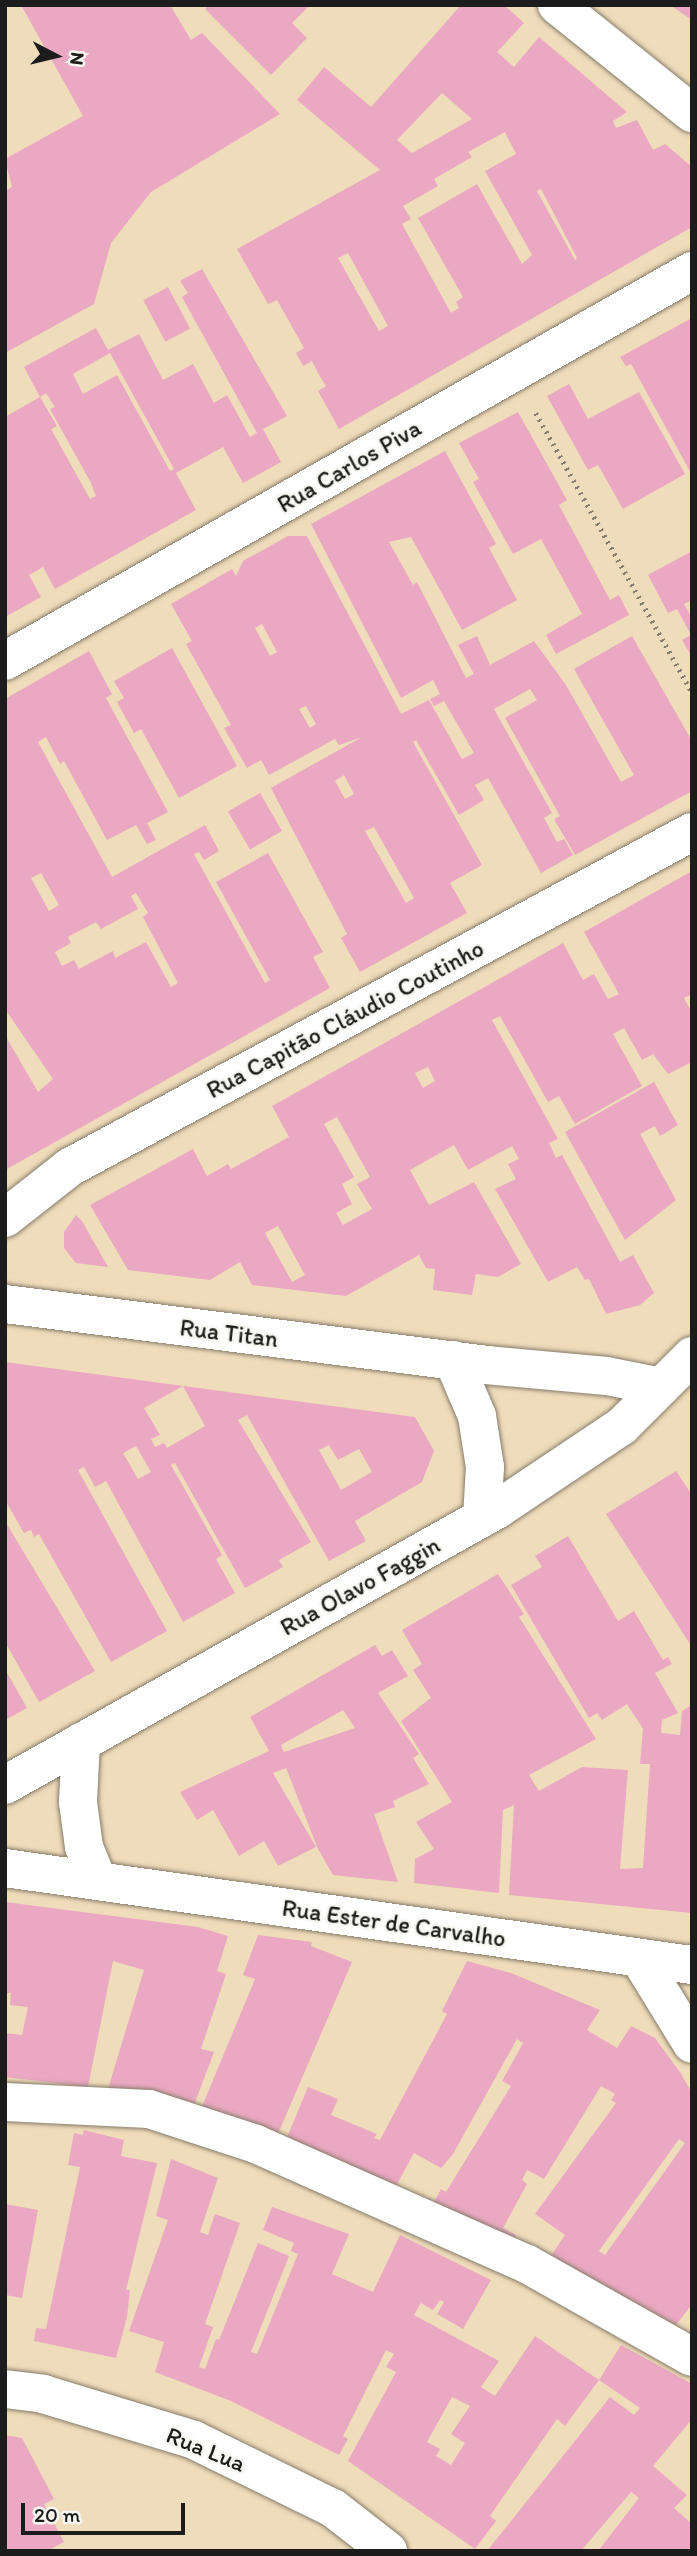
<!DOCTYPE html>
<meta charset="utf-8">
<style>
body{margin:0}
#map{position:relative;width:697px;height:2556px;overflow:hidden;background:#efdcba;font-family:Itim,sans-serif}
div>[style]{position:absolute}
.building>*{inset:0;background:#eba8c2;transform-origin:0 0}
.path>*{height:4.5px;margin-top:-2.25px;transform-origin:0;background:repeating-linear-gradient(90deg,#867c6b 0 2px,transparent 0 7px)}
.roads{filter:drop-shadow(0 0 2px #867c6b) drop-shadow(0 0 2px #867c6b)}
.minor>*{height:38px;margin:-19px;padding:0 19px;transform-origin:19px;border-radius:19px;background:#fff}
span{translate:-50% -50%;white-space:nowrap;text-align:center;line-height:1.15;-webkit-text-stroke:5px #f6f6f2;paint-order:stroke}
.street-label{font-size:24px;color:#1c1c1c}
.frame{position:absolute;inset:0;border:7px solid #1c1c1c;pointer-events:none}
.north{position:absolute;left:21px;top:21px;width:70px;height:70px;-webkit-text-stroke:5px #f6f6f2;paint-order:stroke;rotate:97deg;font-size:19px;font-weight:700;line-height:28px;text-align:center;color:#1c1c1c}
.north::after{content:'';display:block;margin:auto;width:24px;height:32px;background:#1c1c1c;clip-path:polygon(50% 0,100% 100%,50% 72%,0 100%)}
.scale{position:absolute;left:21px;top:2503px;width:164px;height:32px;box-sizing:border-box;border:4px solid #1c1c1c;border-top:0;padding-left:9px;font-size:21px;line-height:24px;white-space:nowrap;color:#1c1c1c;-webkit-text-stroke:5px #f6f6f2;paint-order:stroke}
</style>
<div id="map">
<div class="building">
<i style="clip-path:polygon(21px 5px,170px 5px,191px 40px,202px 33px,280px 114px,151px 192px,111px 243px,94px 304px,5px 353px,5px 191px,12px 187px,5px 159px,83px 116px)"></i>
<i style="clip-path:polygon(209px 5px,310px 5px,292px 23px,307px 38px,271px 75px,205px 9px)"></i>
<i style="clip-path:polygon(evenodd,461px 5px,504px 5px,524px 23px,497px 52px,514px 67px,539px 37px,627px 112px,613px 121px,616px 128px,637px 120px,653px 150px,665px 144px,692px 167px,692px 227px,339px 429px,318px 391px,326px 386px,318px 373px,312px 361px,303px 366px,296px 353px,304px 348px,277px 300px,268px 304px,237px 249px,380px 170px,297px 100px,324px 67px,371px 107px,461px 5px,442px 93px,472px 119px,412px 153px,397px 140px,442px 93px,461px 5px,505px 132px,516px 154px,485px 171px,532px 255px,522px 264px,477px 184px,418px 218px,463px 297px,456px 302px,459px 308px,451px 313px,402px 224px,411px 219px,403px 206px,438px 186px,434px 179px,472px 157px,468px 152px,505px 132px,461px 5px,541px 189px,577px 258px,575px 260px,537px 191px,541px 189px,461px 5px,348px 253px,388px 326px,379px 331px,338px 258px,348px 253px)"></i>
<i style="clip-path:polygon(670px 5px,692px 5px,692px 20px)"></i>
<i style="clip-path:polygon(evenodd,202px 269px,287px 416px,263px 429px,281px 462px,243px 483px,223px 447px,176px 473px,196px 510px,55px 589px,43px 567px,29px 575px,41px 597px,5px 617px,5px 417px,40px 397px,24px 367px,96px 328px,108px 350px,139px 334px,163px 380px,193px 364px,214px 403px,227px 395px,250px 437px,257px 433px,182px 297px,188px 293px,180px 281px,202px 269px,110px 353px,174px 469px,170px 471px,117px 375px,83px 394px,73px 374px,110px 353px,202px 269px,46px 393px,55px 407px,50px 409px,91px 483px,96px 496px,90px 499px,51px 429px,57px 426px,40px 397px,46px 393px)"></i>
<i style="left:168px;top:287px;width:47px;height:28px;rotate:62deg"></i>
<i style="clip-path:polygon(692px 318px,692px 475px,631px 364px,626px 366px,620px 357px)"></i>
<i style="clip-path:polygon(569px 384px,588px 419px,639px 392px,685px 474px,623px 509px,598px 465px,588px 470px,547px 396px)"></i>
<i style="clip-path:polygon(518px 412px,567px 500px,559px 505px,610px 600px,619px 595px,629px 615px,556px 654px,546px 635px,582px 614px,541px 539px,513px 554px,473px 482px,479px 479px,459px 443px)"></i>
<i style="clip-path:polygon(evenodd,445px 451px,496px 544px,489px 548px,517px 600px,462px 630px,411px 537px,389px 542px,413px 585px,417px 582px,466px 678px,474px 674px,458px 645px,477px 636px,490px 665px,534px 641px,566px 685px,621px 782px,634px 775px,574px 669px,632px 636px,692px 741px,692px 791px,575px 855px,554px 819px,560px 816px,505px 718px,537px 700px,530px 689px,494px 709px,552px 813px,544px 818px,557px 842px,564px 839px,573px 855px,541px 873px,488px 778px,475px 785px,484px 800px,459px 815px,416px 740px,413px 742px,482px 865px,450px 883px,467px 913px,360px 972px,341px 938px,347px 934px,271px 788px,362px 737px,339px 745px,335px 739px,269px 775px,261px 760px,247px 768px,224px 728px,231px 725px,186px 644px,192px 641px,171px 604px,232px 569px,236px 576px,243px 561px,288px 536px,307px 536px,401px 714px,429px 700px,462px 759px,474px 753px,444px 701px,434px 706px,430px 699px,440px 694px,433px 680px,401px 698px,311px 524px,445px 451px,262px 624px,277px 652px,270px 656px,255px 628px,262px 624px,445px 451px,306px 706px,316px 724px,310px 728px,299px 709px,306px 706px,445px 451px,344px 775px,354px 794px,345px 799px,335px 781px,344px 775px,445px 451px,374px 827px,414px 898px,406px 903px,365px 831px,374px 827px)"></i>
<i style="clip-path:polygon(692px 551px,692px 600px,684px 604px,692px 618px,692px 657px,682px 640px,691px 635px,677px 609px,668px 613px,648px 575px)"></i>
<i style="clip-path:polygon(172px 648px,237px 766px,179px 798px,141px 729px,134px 733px,117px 702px,124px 698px,114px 681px)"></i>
<i style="clip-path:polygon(evenodd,89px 651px,112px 694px,106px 698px,168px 812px,147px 823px,156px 840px,147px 844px,136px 825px,107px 840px,64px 761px,60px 764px,46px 737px,38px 742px,112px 877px,205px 825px,219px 851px,204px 860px,199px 852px,194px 854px,265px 983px,270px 980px,216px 882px,268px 853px,323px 952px,313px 957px,330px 988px,5px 1170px,5px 1035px,38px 1092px,53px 1079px,5px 1009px,5px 699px,89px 651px,41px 873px,59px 905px,49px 911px,31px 878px,41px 873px,89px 651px,136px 893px,148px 913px,143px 917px,178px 983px,171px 987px,146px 942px,115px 958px,113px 951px,79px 969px,74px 960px,62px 966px,55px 952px,71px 943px,68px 937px,96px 922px,101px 929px,138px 909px,131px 896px,136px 893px)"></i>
<i style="left:260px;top:793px;width:44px;height:37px;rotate:60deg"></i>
<i style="clip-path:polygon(evenodd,692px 871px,692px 994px,684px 998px,692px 1013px,692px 1062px,668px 1074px,653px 1054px,642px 1060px,624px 1028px,613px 1034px,642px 1086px,575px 1124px,559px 1096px,548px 1102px,500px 1016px,492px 1020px,558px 1139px,549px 1143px,556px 1158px,562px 1155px,620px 1262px,633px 1255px,654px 1293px,640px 1305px,606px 1314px,589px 1279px,585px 1280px,577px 1267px,548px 1282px,495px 1189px,516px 1179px,508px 1164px,519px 1159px,512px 1146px,468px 1170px,454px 1145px,410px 1170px,429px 1205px,474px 1182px,521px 1264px,498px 1277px,476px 1274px,472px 1295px,433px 1290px,435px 1269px,426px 1268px,419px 1255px,346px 1296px,252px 1285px,240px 1262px,210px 1280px,128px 1270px,90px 1205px,193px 1149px,207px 1176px,228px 1164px,231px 1169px,289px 1137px,272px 1106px,563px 943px,583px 980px,594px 974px,608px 999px,619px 994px,584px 932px,692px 871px,428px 1067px,435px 1081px,423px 1088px,415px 1073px,428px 1067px,692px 871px,337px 1117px,370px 1177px,357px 1184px,372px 1209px,343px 1225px,336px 1213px,352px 1204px,342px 1184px,354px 1177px,324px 1124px,337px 1117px,692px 871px,278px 1226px,305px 1275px,292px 1282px,265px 1233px,278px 1226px)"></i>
<i style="clip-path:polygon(654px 1082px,678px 1125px,660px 1136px,655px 1126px,640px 1134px,676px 1200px,625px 1240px,565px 1132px)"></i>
<i style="clip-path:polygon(76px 1215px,82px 1221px,108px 1267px,76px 1263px,64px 1248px,64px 1232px)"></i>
<i style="clip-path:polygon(evenodd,5px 1362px,415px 1417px,434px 1451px,422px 1482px,355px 1521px,366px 1541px,329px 1561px,247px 1415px,238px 1420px,311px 1542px,279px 1560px,283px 1567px,245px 1588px,175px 1463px,171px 1465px,222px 1555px,216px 1559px,235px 1593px,183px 1622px,106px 1481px,95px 1487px,84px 1467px,78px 1470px,167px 1631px,111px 1662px,39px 1534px,34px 1537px,31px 1530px,24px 1533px,5px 1500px,5px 1362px,183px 1386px,205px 1426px,167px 1448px,164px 1443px,155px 1447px,151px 1439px,160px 1435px,144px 1408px,183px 1386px,5px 1362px,329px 1445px,338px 1460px,359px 1449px,372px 1472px,341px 1490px,319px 1450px,329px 1445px,5px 1362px,136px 1446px,151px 1472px,138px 1479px,123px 1453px,136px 1446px)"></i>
<i style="clip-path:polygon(676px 1471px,692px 1495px,692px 1647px,606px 1514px)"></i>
<i style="clip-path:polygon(5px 1521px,95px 1671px,39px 1702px,5px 1642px)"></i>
<i style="clip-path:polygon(568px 1536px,618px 1621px,634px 1611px,663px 1660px,668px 1657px,672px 1664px,655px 1673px,678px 1713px,662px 1720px,661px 1733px,680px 1735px,682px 1711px,692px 1705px,692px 1913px,509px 1895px,514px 1805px,503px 1810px,499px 1893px,414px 1883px,415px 1859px,434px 1849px,416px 1822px,452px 1802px,401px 1721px,431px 1698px,413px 1670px,422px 1664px,402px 1630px,498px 1574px,524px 1614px,519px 1617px,596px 1739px,529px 1775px,539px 1791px,582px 1767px,628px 1770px,620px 1869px,643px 1868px,650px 1764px,640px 1764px,643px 1729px,627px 1704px,602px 1720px,597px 1713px,589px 1718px,511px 1585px,542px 1567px,535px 1556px)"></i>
<i style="clip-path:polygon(evenodd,375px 1645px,382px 1656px,392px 1650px,408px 1676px,378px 1693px,419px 1754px,413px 1758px,429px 1784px,393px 1801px,395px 1807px,374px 1814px,398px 1882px,333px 1875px,318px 1849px,286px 1768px,273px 1773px,316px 1847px,278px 1866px,264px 1841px,239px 1856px,213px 1810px,197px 1820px,180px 1792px,269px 1751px,250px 1717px,375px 1645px,343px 1710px,355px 1728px,284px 1752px,281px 1745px,343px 1710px)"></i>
<i style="clip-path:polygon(5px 1669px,27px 1708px,5px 1720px)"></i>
<i style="clip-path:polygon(5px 1902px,198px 1927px,228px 1936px,217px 1971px,226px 1974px,201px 2049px,214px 2052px,194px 2105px,201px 2109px,255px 1979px,243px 1975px,258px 1935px,312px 1942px,311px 1946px,352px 1962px,271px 2150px,108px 2089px,144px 1970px,113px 1961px,88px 2087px,5px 2077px,5px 2033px,22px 2035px,28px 2007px,10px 2005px,11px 1993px,5px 1993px)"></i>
<i style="clip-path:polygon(evenodd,467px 1961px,511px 1973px,600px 2010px,587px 2030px,617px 2048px,631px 2026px,655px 2038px,680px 2072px,692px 2093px,692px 2304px,676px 2325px,548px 2260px,565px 2235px,535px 2214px,616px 2103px,611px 2100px,615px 2094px,601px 2086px,544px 2179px,527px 2170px,522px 2180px,527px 2184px,503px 2228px,516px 2235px,507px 2248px,430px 2210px,441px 2189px,446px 2192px,511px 2086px,502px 2081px,523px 2043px,517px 2039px,453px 2154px,441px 2168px,414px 2153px,390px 2197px,280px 2154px,308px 2087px,338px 2099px,331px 2115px,377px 2134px,374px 2138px,380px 2140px,447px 2014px,442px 2011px,467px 1961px,679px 2139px,685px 2143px,605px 2255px,599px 2251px,679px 2139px)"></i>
<i style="clip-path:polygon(84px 2130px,124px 2140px,121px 2156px,157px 2163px,126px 2290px,130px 2290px,127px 2317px,116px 2358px,34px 2341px,36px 2328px,46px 2329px,80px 2167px,68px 2165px,74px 2133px,83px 2135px)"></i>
<i style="clip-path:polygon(evenodd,171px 2159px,218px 2178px,200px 2232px,208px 2235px,215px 2214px,240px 2223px,205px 2324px,213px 2327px,199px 2367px,205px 2369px,216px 2339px,219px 2340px,258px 2243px,289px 2256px,251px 2352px,257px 2354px,298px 2254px,291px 2251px,294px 2243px,263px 2230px,272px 2207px,349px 2234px,332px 2274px,373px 2292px,400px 2235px,491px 2280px,463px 2329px,437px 2314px,444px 2302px,440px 2300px,433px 2310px,421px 2303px,414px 2315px,499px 2361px,481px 2387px,495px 2396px,535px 2336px,599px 2380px,621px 2345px,692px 2384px,692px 2419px,653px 2466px,687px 2495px,674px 2508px,692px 2524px,692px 2551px,598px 2551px,639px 2498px,631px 2492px,581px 2551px,487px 2551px,610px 2397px,634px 2415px,640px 2408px,599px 2380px,565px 2426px,557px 2419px,490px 2516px,496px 2521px,475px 2549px,348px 2461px,396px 2372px,386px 2367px,394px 2354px,386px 2350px,343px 2436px,348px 2439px,339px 2455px,231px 2401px,155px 2372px,164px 2342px,129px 2331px,168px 2220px,156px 2216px,171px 2159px,452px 2397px,470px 2406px,451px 2434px,465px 2443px,451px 2465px,436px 2456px,440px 2449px,427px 2442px,452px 2397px)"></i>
<i style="clip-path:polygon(5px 2204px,38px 2210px,22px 2298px,5px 2295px)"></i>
<i style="clip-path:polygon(5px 2435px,22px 2438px,54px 2499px,44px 2504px,64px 2542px,47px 2551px,5px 2551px)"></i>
</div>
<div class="path">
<i style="left:536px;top:413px;width:320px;rotate:60.8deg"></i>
</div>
<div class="roads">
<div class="minor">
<i style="left:557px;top:5px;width:173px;rotate:38.7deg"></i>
<i style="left:5px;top:661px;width:790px;rotate:-29.58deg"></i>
<i style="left:5px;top:1218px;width:83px;rotate:-38.1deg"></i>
<i style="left:70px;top:1167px;width:706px;rotate:-28.31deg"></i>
<i style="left:5px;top:1304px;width:485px;rotate:7.2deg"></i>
<i style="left:486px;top:1365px;width:121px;rotate:5.2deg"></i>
<i style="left:607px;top:1376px;width:55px;rotate:11.5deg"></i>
<i style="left:453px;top:1360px;width:61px;rotate:66.8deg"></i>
<i style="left:477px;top:1416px;width:52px;rotate:81.1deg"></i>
<i style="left:485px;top:1467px;width:51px;rotate:93.4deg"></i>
<i style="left:81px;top:1742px;width:60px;rotate:92.9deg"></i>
<i style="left:78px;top:1802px;width:45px;rotate:82.4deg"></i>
<i style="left:84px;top:1847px;width:35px;rotate:68deg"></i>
<i style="left:5px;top:1785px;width:565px;rotate:-29.24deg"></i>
<i style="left:498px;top:1509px;width:149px;rotate:-33.8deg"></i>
<i style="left:622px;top:1426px;width:99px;rotate:-45deg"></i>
<i style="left:5px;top:1868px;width:694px;rotate:8.04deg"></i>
<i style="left:641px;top:1961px;width:97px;rotate:58.4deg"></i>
<i style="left:5px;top:2102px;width:144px;rotate:2.8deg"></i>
<i style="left:149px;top:2109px;width:113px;rotate:18.1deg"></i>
<i style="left:256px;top:2144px;width:296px;rotate:23.9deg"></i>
<i style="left:527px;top:2264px;width:189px;rotate:29.4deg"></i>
<i style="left:5px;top:2389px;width:38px;rotate:7deg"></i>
<i style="left:43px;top:2394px;width:158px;rotate:16.9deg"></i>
<i style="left:194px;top:2440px;width:155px;rotate:26.1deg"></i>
<i style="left:333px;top:2508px;width:70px;rotate:38deg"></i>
</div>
</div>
<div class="street-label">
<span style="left:349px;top:466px;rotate:-30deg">Rua Carlos Piva</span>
<span style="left:345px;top:1019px;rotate:-28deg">Rua Capitão Cláudio Coutinho</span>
<span style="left:229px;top:1333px;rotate:7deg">Rua Titan</span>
<span style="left:360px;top:1586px;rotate:-29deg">Rua Olavo Faggin</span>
<span style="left:394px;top:1923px;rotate:8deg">Rua Ester de Carvalho</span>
<span style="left:206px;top:2449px;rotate:22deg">Rua Lua</span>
</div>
<div class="frame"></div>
<div class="north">N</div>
<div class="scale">20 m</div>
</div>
